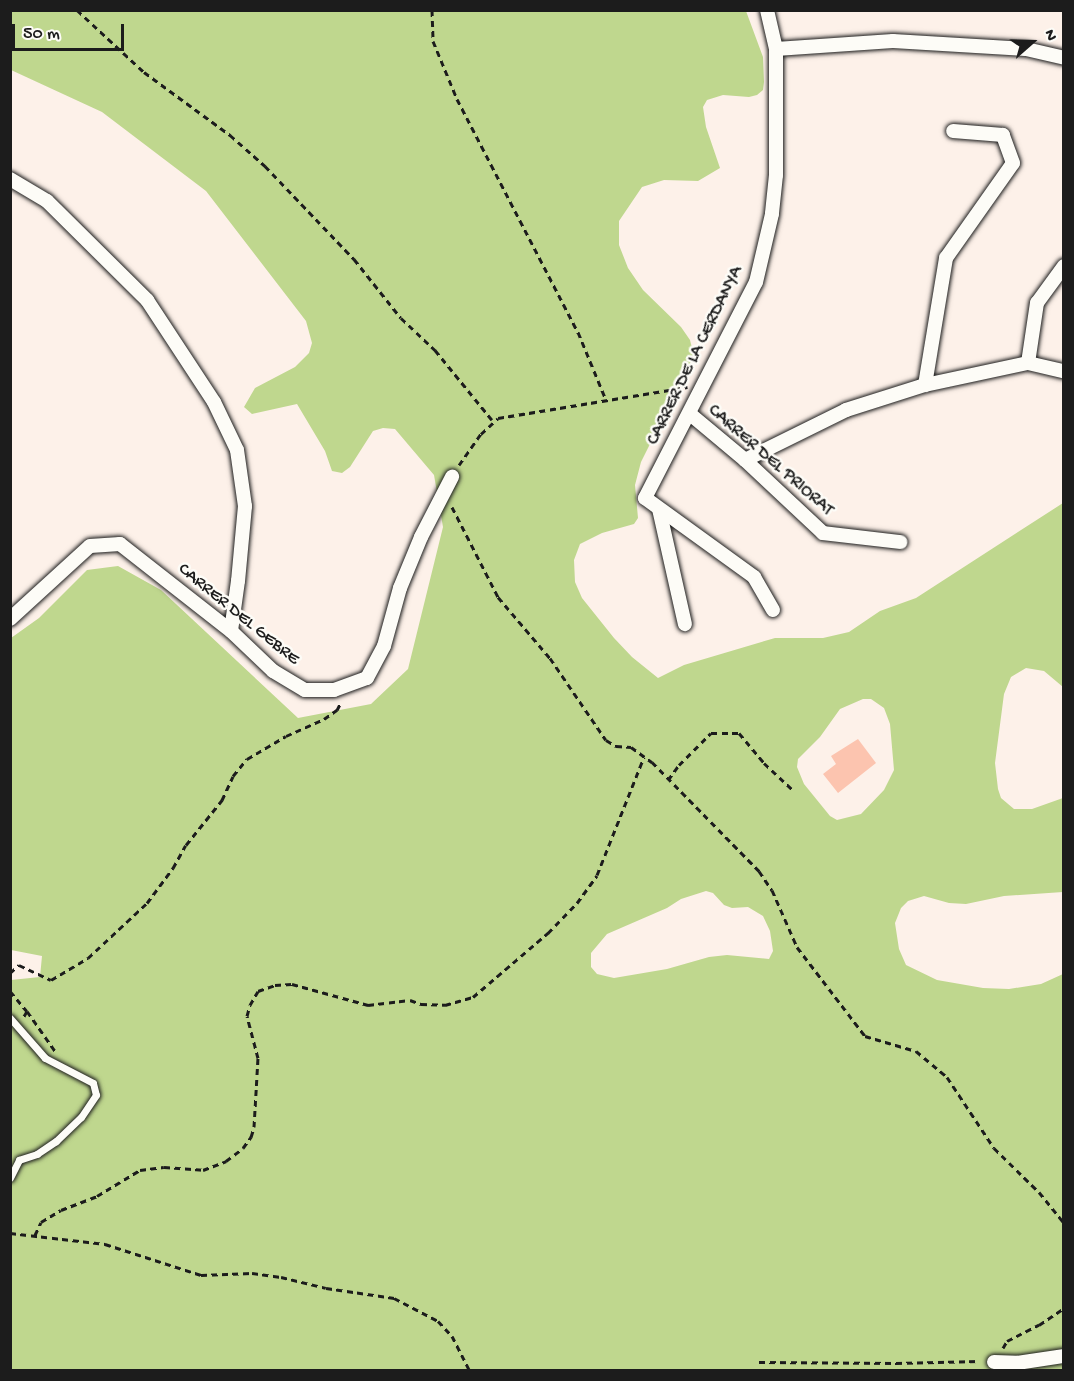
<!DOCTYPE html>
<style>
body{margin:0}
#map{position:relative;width:1074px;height:1381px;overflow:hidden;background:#fdf1e9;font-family:"Gochi Hand",sans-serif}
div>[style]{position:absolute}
.green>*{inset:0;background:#bfd78e}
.building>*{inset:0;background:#fcc4af}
.path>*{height:3px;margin-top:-1.5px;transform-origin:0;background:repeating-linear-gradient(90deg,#1c1c1c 0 6px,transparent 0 10.5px)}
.roads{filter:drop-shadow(0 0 2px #1c1c1c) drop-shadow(0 0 2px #1c1c1c)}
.lane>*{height:7px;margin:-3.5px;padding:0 3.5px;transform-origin:3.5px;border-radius:3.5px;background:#fdfcf7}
.street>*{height:14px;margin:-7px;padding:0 7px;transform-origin:7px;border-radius:7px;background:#fdfcf7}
span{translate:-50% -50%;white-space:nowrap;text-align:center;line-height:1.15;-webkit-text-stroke:5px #fdfcf7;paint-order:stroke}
.street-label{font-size:18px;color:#1c1c1c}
.frame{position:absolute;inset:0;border:12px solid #1c1c1c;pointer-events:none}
.north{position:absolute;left:1002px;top:12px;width:60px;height:60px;-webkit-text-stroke:4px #fdfcf7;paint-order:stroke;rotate:70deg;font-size:16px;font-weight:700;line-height:24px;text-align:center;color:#1c1c1c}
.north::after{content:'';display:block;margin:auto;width:21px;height:27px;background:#1c1c1c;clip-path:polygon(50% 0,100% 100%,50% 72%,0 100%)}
.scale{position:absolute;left:12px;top:24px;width:112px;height:27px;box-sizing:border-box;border:3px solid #1c1c1c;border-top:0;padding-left:8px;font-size:18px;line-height:21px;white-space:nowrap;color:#1c1c1c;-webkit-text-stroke:4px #fdfcf7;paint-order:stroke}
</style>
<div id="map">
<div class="green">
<i style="clip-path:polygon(evenodd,11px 11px,746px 11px,763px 57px,764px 82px,763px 90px,757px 95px,749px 97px,723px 95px,707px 100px,703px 107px,706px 127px,720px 168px,698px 181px,664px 180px,642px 187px,619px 221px,619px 245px,628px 268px,643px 290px,681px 327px,690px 340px,694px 356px,641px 462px,635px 485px,638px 518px,634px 524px,602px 533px,580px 544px,574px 560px,575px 582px,582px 598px,614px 638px,632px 657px,658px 678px,684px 665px,775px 638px,823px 638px,849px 632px,880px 611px,916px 598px,1063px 503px,1063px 687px,1044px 671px,1026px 668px,1011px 677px,1004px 694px,995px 763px,998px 789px,1001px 798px,1014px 809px,1032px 809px,1063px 798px,1063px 892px,1004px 896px,966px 904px,949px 903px,924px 896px,908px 901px,901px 908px,895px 923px,899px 949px,906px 965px,937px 980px,983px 988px,1009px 989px,1041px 984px,1063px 974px,1063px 1370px,11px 1370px,11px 980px,40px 977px,42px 956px,11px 950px,11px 638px,39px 618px,87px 570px,118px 566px,161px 590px,298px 718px,371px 704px,408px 669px,443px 527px,434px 475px,395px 429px,383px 428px,373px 431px,350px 467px,342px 473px,332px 471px,325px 451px,297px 404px,252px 414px,244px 407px,255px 388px,295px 367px,309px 353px,312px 343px,306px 321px,206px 191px,102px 112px,11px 70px,11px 11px,863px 699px,871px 699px,884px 708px,890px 724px,894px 770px,884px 790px,861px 814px,837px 820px,830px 816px,804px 784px,797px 767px,798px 759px,820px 737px,840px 709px,863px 699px,11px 11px,706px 891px,713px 893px,724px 905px,732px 908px,748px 907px,763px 916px,770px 931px,773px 951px,769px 959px,727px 955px,709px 957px,667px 969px,614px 978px,597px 974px,591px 967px,591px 953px,607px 934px,667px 908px,681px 899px,706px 891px)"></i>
</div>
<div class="building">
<i style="clip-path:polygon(858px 739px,876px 763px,838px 793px,823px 774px,836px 764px,831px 756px)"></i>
</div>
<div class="path">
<i style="left:77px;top:10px;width:91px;rotate:42.8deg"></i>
<i style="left:144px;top:72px;width:107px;rotate:36.2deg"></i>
<i style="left:230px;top:135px;width:47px;rotate:41.5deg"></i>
<i style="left:265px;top:166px;width:129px;rotate:46.3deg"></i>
<i style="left:354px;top:259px;width:75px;rotate:51.5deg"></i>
<i style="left:401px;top:318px;width:47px;rotate:43.3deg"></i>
<i style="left:435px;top:350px;width:90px;rotate:50.8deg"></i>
<i style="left:432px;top:10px;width:31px;rotate:88deg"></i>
<i style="left:433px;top:41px;width:63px;rotate:67.5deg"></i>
<i style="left:457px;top:99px;width:263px;rotate:62.6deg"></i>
<i style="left:578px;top:332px;width:74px;rotate:67.6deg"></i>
<i style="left:459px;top:465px;width:38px;rotate:-55deg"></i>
<i style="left:481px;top:434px;width:23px;rotate:-43deg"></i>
<i style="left:498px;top:418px;width:192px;rotate:-9.3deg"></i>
<i style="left:452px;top:507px;width:101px;rotate:62.9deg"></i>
<i style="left:498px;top:597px;width:80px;rotate:49.6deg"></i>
<i style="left:550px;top:658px;width:99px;rotate:55.7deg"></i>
<i style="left:606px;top:740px;width:12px;rotate:31deg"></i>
<i style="left:616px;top:746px;width:15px;rotate:4deg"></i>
<i style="left:631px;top:747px;width:26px;rotate:36deg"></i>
<i style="left:652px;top:762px;width:153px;rotate:45.5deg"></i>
<i style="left:759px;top:871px;width:23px;rotate:56deg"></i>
<i style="left:772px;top:890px;width:62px;rotate:66.3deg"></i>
<i style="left:797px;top:947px;width:112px;rotate:52.6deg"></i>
<i style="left:865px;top:1036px;width:53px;rotate:16.4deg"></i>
<i style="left:916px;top:1051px;width:40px;rotate:40deg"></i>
<i style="left:947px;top:1077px;width:85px;rotate:56.5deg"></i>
<i style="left:994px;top:1148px;width:63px;rotate:44.4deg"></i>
<i style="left:1039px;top:1192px;width:40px;rotate:51deg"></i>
<i style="left:668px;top:780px;width:19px;rotate:-54deg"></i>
<i style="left:679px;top:765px;width:45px;rotate:-45deg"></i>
<i style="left:711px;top:733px;width:28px"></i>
<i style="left:739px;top:733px;width:39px;rotate:50deg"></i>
<i style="left:764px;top:763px;width:40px;rotate:43deg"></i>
<i style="left:10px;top:973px;width:12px;rotate:-42deg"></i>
<i style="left:19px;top:965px;width:35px;rotate:25deg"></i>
<i style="left:51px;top:980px;width:43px;rotate:-30.7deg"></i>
<i style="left:88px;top:958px;width:81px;rotate:-43deg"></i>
<i style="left:147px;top:903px;width:44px;rotate:-53.4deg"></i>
<i style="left:173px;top:868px;width:26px;rotate:-61deg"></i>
<i style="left:186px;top:845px;width:58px;rotate:-51.3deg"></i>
<i style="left:222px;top:800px;width:26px;rotate:-65deg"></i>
<i style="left:233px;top:776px;width:22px;rotate:-51deg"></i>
<i style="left:247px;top:759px;width:45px;rotate:-30.5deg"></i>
<i style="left:286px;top:736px;width:42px;rotate:-24.1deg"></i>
<i style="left:324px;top:719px;width:16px;rotate:-35deg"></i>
<i style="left:337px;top:710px;width:9px;rotate:-63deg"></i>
<i style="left:10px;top:991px;width:26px;rotate:50deg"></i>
<i style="left:27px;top:1011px;width:8px;rotate:120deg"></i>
<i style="left:27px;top:1011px;width:49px;rotate:55deg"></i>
<i style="left:10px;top:1233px;width:96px;rotate:6.6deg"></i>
<i style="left:105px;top:1244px;width:101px;rotate:17.9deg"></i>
<i style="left:201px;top:1275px;width:51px;rotate:-2.2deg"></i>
<i style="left:252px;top:1273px;width:29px;rotate:8deg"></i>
<i style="left:281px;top:1277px;width:46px;rotate:13.7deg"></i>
<i style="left:326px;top:1288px;width:69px;rotate:8.4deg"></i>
<i style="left:394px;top:1298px;width:50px;rotate:27.6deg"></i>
<i style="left:438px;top:1321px;width:21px;rotate:47deg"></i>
<i style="left:452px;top:1336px;width:38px;rotate:63deg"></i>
<i style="left:35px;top:1235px;width:14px;rotate:-65deg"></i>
<i style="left:41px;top:1222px;width:23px;rotate:-31deg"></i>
<i style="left:61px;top:1210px;width:39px;rotate:-21deg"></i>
<i style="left:97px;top:1196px;width:50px;rotate:-31.2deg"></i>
<i style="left:140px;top:1170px;width:24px;rotate:-7deg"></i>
<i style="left:164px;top:1167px;width:39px;rotate:4deg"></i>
<i style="left:203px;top:1170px;width:25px;rotate:-21deg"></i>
<i style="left:226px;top:1161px;width:21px;rotate:-37deg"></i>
<i style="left:243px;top:1148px;width:14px;rotate:-54deg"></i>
<i style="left:251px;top:1137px;width:10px;rotate:-73deg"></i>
<i style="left:254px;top:1127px;width:69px;rotate:-86.7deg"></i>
<i style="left:258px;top:1058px;width:43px;rotate:-104.7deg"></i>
<i style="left:247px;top:1016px;width:11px;rotate:-75deg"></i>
<i style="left:250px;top:1005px;width:16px;rotate:-60deg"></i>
<i style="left:258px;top:991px;width:18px;rotate:-19deg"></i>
<i style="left:275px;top:985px;width:17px;rotate:-3deg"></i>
<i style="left:292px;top:984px;width:79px;rotate:15.4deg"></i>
<i style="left:368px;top:1005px;width:42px;rotate:-6.8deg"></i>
<i style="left:410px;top:1000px;width:12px;rotate:20deg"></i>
<i style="left:421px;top:1004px;width:24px;rotate:2deg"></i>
<i style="left:445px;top:1005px;width:29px;rotate:-16deg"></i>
<i style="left:473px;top:997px;width:99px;rotate:-40.5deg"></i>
<i style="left:548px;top:933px;width:42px;rotate:-46deg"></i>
<i style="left:577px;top:903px;width:34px;rotate:-54deg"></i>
<i style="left:597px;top:875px;width:127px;rotate:-68.3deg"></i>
<i style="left:1003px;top:1348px;width:8px;rotate:-60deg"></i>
<i style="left:1007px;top:1341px;width:36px;rotate:-27deg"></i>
<i style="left:1039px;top:1325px;width:30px;rotate:-34deg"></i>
<i style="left:759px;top:1362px;width:137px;rotate:0.4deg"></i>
<i style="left:896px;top:1363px;width:84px;rotate:-1.4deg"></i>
</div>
<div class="roads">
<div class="lane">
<i style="left:10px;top:1018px;width:53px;rotate:48.8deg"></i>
<i style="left:45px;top:1058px;width:54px;rotate:27.5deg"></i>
<i style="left:93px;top:1083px;width:12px;rotate:76deg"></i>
<i style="left:96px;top:1095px;width:27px;rotate:124deg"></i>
<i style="left:81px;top:1117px;width:35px;rotate:136deg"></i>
<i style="left:56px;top:1141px;width:23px;rotate:146deg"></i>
<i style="left:37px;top:1154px;width:19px;rotate:162deg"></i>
<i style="left:19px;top:1160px;width:20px;rotate:117deg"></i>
</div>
<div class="street">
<i style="left:767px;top:10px;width:40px;rotate:77deg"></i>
<i style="left:776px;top:49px;width:126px;rotate:90deg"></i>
<i style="left:776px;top:175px;width:39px;rotate:96deg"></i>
<i style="left:772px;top:214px;width:70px;rotate:103.2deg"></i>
<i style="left:756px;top:282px;width:243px;rotate:117.2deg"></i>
<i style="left:645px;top:498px;width:135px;rotate:35.9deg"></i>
<i style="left:754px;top:577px;width:38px;rotate:60deg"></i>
<i style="left:776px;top:49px;width:117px;rotate:-3.9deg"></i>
<i style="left:893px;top:41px;width:133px;rotate:3.4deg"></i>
<i style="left:1026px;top:49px;width:39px;rotate:13deg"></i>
<i style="left:10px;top:179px;width:43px;rotate:30.7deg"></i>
<i style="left:47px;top:201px;width:141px;rotate:44.7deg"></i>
<i style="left:147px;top:300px;width:122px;rotate:56.7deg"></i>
<i style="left:214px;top:402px;width:53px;rotate:64.4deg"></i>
<i style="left:237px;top:450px;width:57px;rotate:81.9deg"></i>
<i style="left:245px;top:506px;width:75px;rotate:95.3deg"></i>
<i style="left:238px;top:581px;width:50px;rotate:98deg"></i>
<i style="left:1028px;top:363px;width:61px;rotate:-81.5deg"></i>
<i style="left:1037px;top:303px;width:46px;rotate:-53.9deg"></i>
<i style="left:925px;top:385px;width:129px;rotate:-80.6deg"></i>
<i style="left:946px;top:258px;width:116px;rotate:-54.8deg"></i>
<i style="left:1013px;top:163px;width:30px;rotate:-110deg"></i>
<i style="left:1003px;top:135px;width:50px;rotate:-175.4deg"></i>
<i style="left:690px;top:414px;width:72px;rotate:39.9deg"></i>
<i style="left:745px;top:460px;width:107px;rotate:43.1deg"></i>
<i style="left:823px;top:533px;width:78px;rotate:6.7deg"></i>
<i style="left:745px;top:460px;width:113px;rotate:-26.3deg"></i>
<i style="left:846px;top:410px;width:83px;rotate:-17.6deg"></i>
<i style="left:925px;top:385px;width:105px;rotate:-12.1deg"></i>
<i style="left:1028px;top:363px;width:37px;rotate:13deg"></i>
<i style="left:659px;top:509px;width:118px;rotate:77.3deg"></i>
<i style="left:10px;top:619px;width:108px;rotate:-42.4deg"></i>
<i style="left:90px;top:546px;width:30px;rotate:-4deg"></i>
<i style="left:120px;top:544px;width:141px;rotate:38.1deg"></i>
<i style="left:231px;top:631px;width:58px;rotate:43.6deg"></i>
<i style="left:273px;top:671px;width:37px;rotate:31deg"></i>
<i style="left:305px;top:690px;width:29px"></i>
<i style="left:334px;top:690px;width:35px;rotate:-20deg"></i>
<i style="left:367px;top:678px;width:36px;rotate:-62deg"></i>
<i style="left:384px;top:646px;width:60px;rotate:-74.6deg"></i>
<i style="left:400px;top:588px;width:55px;rotate:-67.6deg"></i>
<i style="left:421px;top:537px;width:68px;rotate:-62.7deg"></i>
<i style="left:994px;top:1362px;width:23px;rotate:2deg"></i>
<i style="left:1017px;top:1363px;width:48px;rotate:-8.5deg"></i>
</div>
</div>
<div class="street-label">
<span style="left:696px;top:356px;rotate:-64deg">CARRER DE LA CERDANYA</span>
<span style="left:770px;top:461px;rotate:41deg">CARRER DEL PRIORAT</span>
<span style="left:238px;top:615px;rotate:39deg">CARRER DEL GEBRE</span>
</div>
<div class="frame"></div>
<div class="north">N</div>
<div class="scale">50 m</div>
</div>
